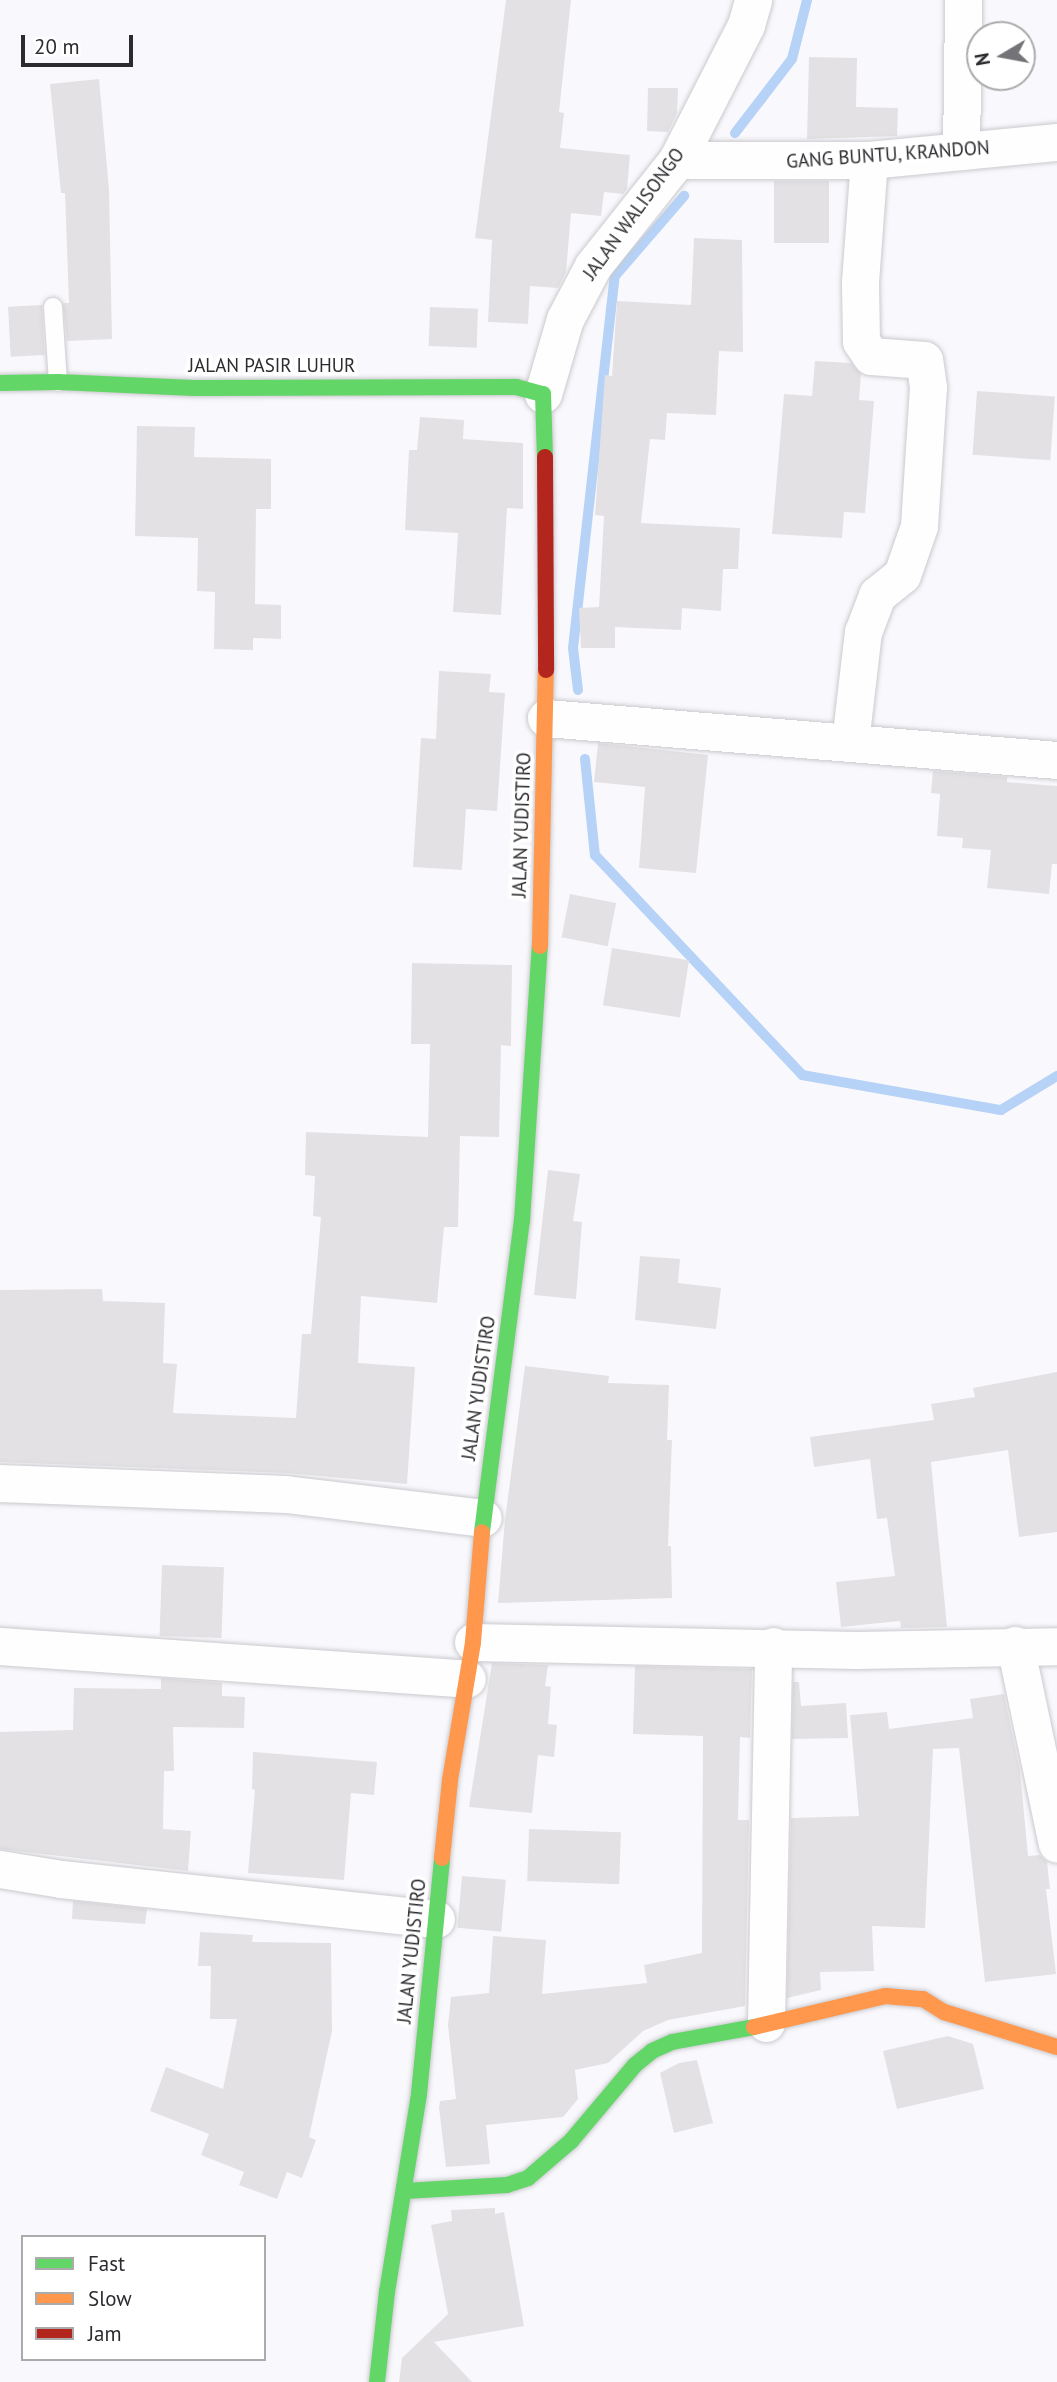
<!DOCTYPE html>
<style>
body{margin:0}
#map{position:relative;width:1057px;height:2382px;overflow:hidden;background:#f9f9fd;font-family:"PT Sans",sans-serif}
div>[style]{position:absolute}
.stream>*{height:10px;margin:-5px;padding:0 5px;transform-origin:5px;border-radius:5px;background:#b6d2f7}
.building>*{inset:0;background:#e4e1e4;transform-origin:0 0}
.roads{filter:drop-shadow(0 0 2px #cacace) drop-shadow(0 0 2px #cacace)}
.lane>*{height:18px;margin:-9px;padding:0 9px;transform-origin:9px;border-radius:9px;background:#fefeff}
.street>*{height:37px;margin:-18.5px;padding:0 18.5px;transform-origin:18.5px;border-radius:18.5px;background:#fefeff}
.fast>*{height:16px;margin:-8px;padding:0 8px;transform-origin:8px;border-radius:8px;background:#63d668}
.slow>*{height:16px;margin:-8px;padding:0 8px;transform-origin:8px;border-radius:8px;background:#ff974d}
.jam>*{height:16px;margin:-8px;padding:0 8px;transform-origin:8px;border-radius:8px;background:#b3261e}
span{translate:-50% -50%;white-space:nowrap;text-align:center;line-height:1.15;-webkit-text-stroke:7px #fff;paint-order:stroke}
.street-label{font-size:19px;color:#2c2c30}
.legend{position:absolute;left:21px;top:2235px;width:245px;height:126px;box-sizing:border-box;background:#fff;border:2px solid #ababac;margin:0;padding:9px 12px;list-style:none;font-size:21px;color:#2c2c30}
.legend li{display:flex;align-items:center;gap:14px;height:35px}
.legend b{width:35px;border:2px solid #ababac}
.north{position:absolute;left:966px;top:21px;width:70px;height:70px;box-sizing:border-box;background:#fff;border:2px solid #ababac;border-radius:50%;rotate:260deg;font-size:19px;font-weight:700;line-height:28px;text-align:center;color:#2c2c30}
.north::after{content:'';display:block;margin:auto;width:24px;height:32px;background:#747478;clip-path:polygon(50% 0,100% 100%,50% 72%,0 100%)}
.scale{position:absolute;left:21px;top:35px;width:112px;height:32px;box-sizing:border-box;border:4px solid #2c2c30;border-top:0;padding-left:9px;font-size:21px;line-height:24px;white-space:nowrap;color:#2c2c30;-webkit-text-stroke:5px #fff;paint-order:stroke}
</style>
<div id="map">
<div class="stream">
<i style="left:735px;top:133px;width:93px;rotate:-52.4deg"></i>
<i style="left:792px;top:59px;width:61px;rotate:-75.7deg"></i>
<i style="left:578px;top:690px;width:42px;rotate:-96.8deg"></i>
<i style="left:573px;top:648px;width:374px;rotate:-83.6deg"></i>
<i style="left:615px;top:276px;width:106px;rotate:-49.2deg"></i>
<i style="left:585px;top:759px;width:97px;rotate:84.1deg"></i>
<i style="left:595px;top:855px;width:302px;rotate:46.7deg"></i>
<i style="left:802px;top:1075px;width:202px;rotate:10deg"></i>
<i style="left:1001px;top:1110px;width:66px;rotate:-31.3deg"></i>
</div>
<div class="building">
<i style="clip-path:polygon(506px 0,571px 0,559px 112px,564px 113px,560px 148px,630px 155px,627px 189px,623px 194px,604px 192px,601px 216px,571px 213px,566px 272px,558px 288px,530px 286px,528px 324px,488px 322px,492px 240px,475px 238px)"></i>
<i style="clip-path:polygon(809px 57px,857px 58px,856px 107px,898px 108px,897px 136px,807px 139px)"></i>
<i style="clip-path:polygon(99px 79px,109px 189px,112px 339px,67px 341px,63px 303px,69px 303px,65px 193px,61px 193px,50px 84px)"></i>
<i style="clip-path:polygon(648px 88px,678px 88px,677px 113px,668px 132px,647px 131px)"></i>
<i style="left:774px;top:181px;width:55px;height:62px"></i>
<i style="clip-path:polygon(694px 238px,742px 240px,743px 352px,719px 351px,716px 415px,667px 413px,665px 440px,650px 439px,641px 523px,740px 528px,738px 569px,723px 569px,721px 611px,682px 608px,681px 630px,615px 627px,615px 648px,581px 648px,579px 608px,599px 607px,604px 516px,595px 515px,605px 375px,612px 376px,617px 301px,691px 305px)"></i>
<i style="left:42px;top:305px;width:50px;height:34px;rotate:87deg"></i>
<i style="left:430px;top:307px;width:48px;height:39px;rotate:2deg"></i>
<i style="clip-path:polygon(815px 361px,851px 363px,861px 374px,859px 400px,874px 401px,865px 513px,844px 512px,842px 538px,772px 534px,784px 394px,812px 396px)"></i>
<i style="left:977px;top:391px;width:78px;height:64px;rotate:4deg"></i>
<i style="clip-path:polygon(420px 417px,464px 420px,463px 439px,523px 443px,523px 509px,507px 508px,501px 615px,453px 612px,458px 533px,405px 530px,409px 450px,417px 450px)"></i>
<i style="clip-path:polygon(137px 426px,195px 427px,194px 457px,271px 459px,271px 509px,256px 509px,255px 604px,281px 605px,281px 639px,253px 638px,253px 650px,214px 649px,215px 592px,197px 591px,198px 538px,135px 536px)"></i>
<i style="clip-path:polygon(439px 671px,491px 674px,489px 692px,505px 693px,497px 811px,466px 809px,462px 870px,413px 867px,421px 738px,436px 739px)"></i>
<i style="clip-path:polygon(598px 743px,708px 755px,696px 873px,639px 868px,645px 787px,594px 782px)"></i>
<i style="clip-path:polygon(933px 771px,1007px 777px,1007px 782px,1057px 786px,1057px 864px,1052px 864px,1049px 894px,987px 888px,991px 850px,962px 848px,963px 838px,937px 836px,940px 794px,931px 793px)"></i>
<i style="left:570px;top:894px;width:47px;height:44px;rotate:11deg"></i>
<i style="left:612px;top:948px;width:78px;height:58px;rotate:9deg"></i>
<i style="clip-path:polygon(412px 963px,512px 965px,511px 1046px,501px 1045px,499px 1137px,460px 1136px,458px 1227px,444px 1227px,437px 1303px,361px 1296px,358px 1363px,415px 1367px,407px 1484px,287px 1473px,0 1462px,0 1290px,102px 1289px,103px 1301px,165px 1303px,163px 1363px,177px 1364px,173px 1413px,296px 1418px,302px 1334px,311px 1334px,321px 1217px,313px 1216px,315px 1176px,305px 1175px,306px 1132px,428px 1137px,430px 1044px,411px 1044px)"></i>
<i style="clip-path:polygon(548px 1170px,580px 1174px,573px 1221px,582px 1222px,576px 1299px,534px 1295px)"></i>
<i style="clip-path:polygon(640px 1256px,680px 1259px,678px 1283px,721px 1288px,716px 1329px,635px 1320px)"></i>
<i style="clip-path:polygon(525px 1366px,609px 1376px,608px 1383px,669px 1385px,667px 1440px,672px 1440px,668px 1546px,671px 1546px,672px 1598px,498px 1603px,505px 1520px)"></i>
<i style="clip-path:polygon(1057px 1372px,1057px 1532px,1019px 1537px,1008px 1450px,931px 1462px,947px 1627px,901px 1628px,900px 1621px,841px 1627px,836px 1582px,895px 1576px,887px 1518px,877px 1519px,870px 1459px,814px 1467px,810px 1437px,934px 1420px,931px 1404px,975px 1397px,973px 1388px)"></i>
<i style="left:162px;top:1565px;width:62px;height:71px;rotate:2deg"></i>
<i style="clip-path:polygon(492px 1663px,548px 1665px,545px 1686px,551px 1687px,548px 1724px,557px 1725px,554px 1757px,538px 1755px,532px 1813px,469px 1807px)"></i>
<i style="clip-path:polygon(635px 1666px,752px 1669px,750px 1738px,740px 1737px,738px 1820px,749px 1820px,745px 2006px,668px 2020px,643px 2031px,608px 2063px,575px 2070px,578px 2099px,563px 2117px,486px 2125px,490px 2164px,446px 2167px,439px 2107px,440px 2101px,456px 2099px,448px 2025px,451px 1997px,489px 1993px,493px 1936px,546px 1940px,542px 1994px,647px 1983px,644px 1965px,702px 1953px,703px 1736px,633px 1734px)"></i>
<i style="clip-path:polygon(161px 1678px,222px 1683px,222px 1696px,245px 1697px,244px 1728px,173px 1727px,174px 1771px,164px 1771px,163px 1829px,191px 1831px,188px 1871px,0 1849px,0 1732px,73px 1730px,74px 1688px,161px 1689px)"></i>
<i style="clip-path:polygon(793px 1682px,799px 1682px,801px 1706px,846px 1703px,848px 1738px,792px 1739px)"></i>
<i style="clip-path:polygon(1004px 1694px,1020px 1771px,1028px 1856px,1040px 1855px,1047px 1862px,1050px 1889px,1046px 1889px,1056px 1974px,985px 1982px,959px 1748px,933px 1749px,925px 1928px,872px 1926px,874px 1971px,820px 1972px,821px 1990px,787px 1998px,791px 1818px,859px 1816px,850px 1715px,887px 1712px,889px 1729px,973px 1718px,970px 1699px)"></i>
<i style="clip-path:polygon(253px 1752px,377px 1762px,374px 1795px,351px 1793px,344px 1880px,248px 1873px,255px 1790px,252px 1789px)"></i>
<i style="left:529px;top:1829px;width:92px;height:52px;rotate:2deg"></i>
<i style="left:462px;top:1876px;width:44px;height:52px;rotate:5deg"></i>
<i style="clip-path:polygon(73px 1901px,147px 1909px,145px 1924px,72px 1919px)"></i>
<i style="clip-path:polygon(200px 1932px,253px 1935px,252px 1942px,331px 1943px,332px 2031px,309px 2137px,316px 2140px,302px 2178px,287px 2172px,277px 2199px,239px 2185px,244px 2172px,201px 2155px,209px 2134px,150px 2111px,166px 2067px,223px 2089px,237px 2019px,210px 2019px,211px 1966px,198px 1966px)"></i>
<i style="clip-path:polygon(948px 2036px,973px 2044px,984px 2089px,897px 2109px,883px 2051px)"></i>
<i style="clip-path:polygon(697px 2060px,713px 2123px,674px 2133px,660px 2073px,679px 2063px)"></i>
<i style="clip-path:polygon(495px 2208px,495px 2214px,504px 2212px,524px 2326px,434px 2342px,472px 2382px,399px 2382px,402px 2358px,448px 2314px,431px 2225px,452px 2221px,451px 2210px)"></i>
</div>
<div class="roads">
<div class="lane">
<i style="left:53px;top:307px;width:75px;rotate:86.2deg"></i>
</div>
<div class="street">
<i style="left:961px;top:151px;width:151px;rotate:-89.2deg"></i>
<i style="left:677px;top:160px;width:192px"></i>
<i style="left:869px;top:160px;width:189px;rotate:-5.5deg"></i>
<i style="left:543px;top:394px;width:78px;rotate:-73.7deg"></i>
<i style="left:565px;top:319px;width:60px;rotate:-62.2deg"></i>
<i style="left:593px;top:266px;width:135px;rotate:-51.6deg"></i>
<i style="left:677px;top:160px;width:152px;rotate:-62.9deg"></i>
<i style="left:746px;top:25px;width:26px;rotate:-74deg"></i>
<i style="left:546px;top:718px;width:513px;rotate:4.7deg"></i>
<i style="left:850px;top:742px;width:111px;rotate:-83.3deg"></i>
<i style="left:863px;top:632px;width:40px;rotate:-69deg"></i>
<i style="left:877px;top:595px;width:32px;rotate:-39deg"></i>
<i style="left:902px;top:575px;width:52px;rotate:-70.9deg"></i>
<i style="left:919px;top:526px;width:139px;rotate:-86.3deg"></i>
<i style="left:928px;top:387px;width:27px;rotate:-98deg"></i>
<i style="left:924px;top:360px;width:53px;rotate:-175.7deg"></i>
<i style="left:871px;top:356px;width:18px;rotate:-124deg"></i>
<i style="left:861px;top:341px;width:59px;rotate:-91deg"></i>
<i style="left:860px;top:282px;width:122px;rotate:-85.8deg"></i>
<i style="left:0;top:1483px;width:286px;rotate:2.2deg"></i>
<i style="left:286px;top:1494px;width:198px;rotate:6.9deg"></i>
<i style="left:473px;top:1642px;width:383px;rotate:1.2deg"></i>
<i style="left:856px;top:1650px;width:201px;rotate:-1.1deg"></i>
<i style="left:1015px;top:1645px;width:203px;rotate:78.1deg"></i>
<i style="left:0;top:1646px;width:468px;rotate:4deg"></i>
<i style="left:0;top:1869px;width:62px;rotate:9.3deg"></i>
<i style="left:61px;top:1879px;width:377px;rotate:6.1deg"></i>
<i style="left:766px;top:2023px;width:377px;rotate:-88.9deg"></i>
</div>
<div class="fast">
<i style="left:0;top:383px;width:58px;rotate:-1deg"></i>
<i style="left:58px;top:382px;width:136px;rotate:2.5deg"></i>
<i style="left:194px;top:388px;width:322px;rotate:-0.2deg"></i>
<i style="left:516px;top:387px;width:28px;rotate:15deg"></i>
<i style="left:543px;top:394px;width:63px;rotate:88.2deg"></i>
<i style="left:482px;top:1532px;width:314px;rotate:-82.7deg"></i>
<i style="left:522px;top:1221px;width:276px;rotate:-86.3deg"></i>
<i style="left:405px;top:2191px;width:102px;rotate:-3.4deg"></i>
<i style="left:507px;top:2185px;width:22px;rotate:-18deg"></i>
<i style="left:528px;top:2178px;width:57px;rotate:-40.7deg"></i>
<i style="left:571px;top:2141px;width:99px;rotate:-49.9deg"></i>
<i style="left:635px;top:2065px;width:22px;rotate:-39deg"></i>
<i style="left:652px;top:2051px;width:22px;rotate:-24deg"></i>
<i style="left:672px;top:2042px;width:83px;rotate:-10.4deg"></i>
<i style="left:377px;top:2382px;width:91px;rotate:-83.7deg"></i>
<i style="left:387px;top:2292px;width:201px;rotate:-80.8deg"></i>
<i style="left:419px;top:2094px;width:237px;rotate:-84.4deg"></i>
</div>
<div class="slow">
<i style="left:540px;top:946px;width:276px;rotate:-88.8deg"></i>
<i style="left:442px;top:1858px;width:78px;rotate:-84.1deg"></i>
<i style="left:450px;top:1780px;width:140px;rotate:-80.5deg"></i>
<i style="left:473px;top:1642px;width:110px;rotate:-85.3deg"></i>
<i style="left:754px;top:2027px;width:135px;rotate:-13.3deg"></i>
<i style="left:885px;top:1996px;width:38px;rotate:5deg"></i>
<i style="left:923px;top:1999px;width:25px;rotate:32deg"></i>
<i style="left:944px;top:2012px;width:118px;rotate:17.2deg"></i>
</div>
<div class="jam">
<i style="left:545px;top:457px;width:213px;rotate:89.7deg"></i>
</div>
</div>
<div class="street-label">
<span style="left:888px;top:155px;rotate:-4deg">GANG BUNTU, KRANDON</span>
<span style="left:634px;top:214px;rotate:-54deg">JALAN WALISONGO</span>
<span style="left:272px;top:366px">JALAN PASIR LUHUR</span>
<span style="left:522px;top:825px;rotate:-88deg">JALAN YUDISTIRO</span>
<span style="left:479px;top:1388px;rotate:-82deg">JALAN YUDISTIRO</span>
<span style="left:412px;top:1951px;rotate:-84deg">JALAN YUDISTIRO</span>
</div>
<ul class="legend">
<li><b style="height:9px;background:#63d668"></b>Fast</li>
<li><b style="height:9px;background:#ff974d"></b>Slow</li>
<li><b style="height:9px;background:#b3261e"></b>Jam</li>
</ul>
<div class="north">N</div>
<div class="scale">20 m</div>
</div>
